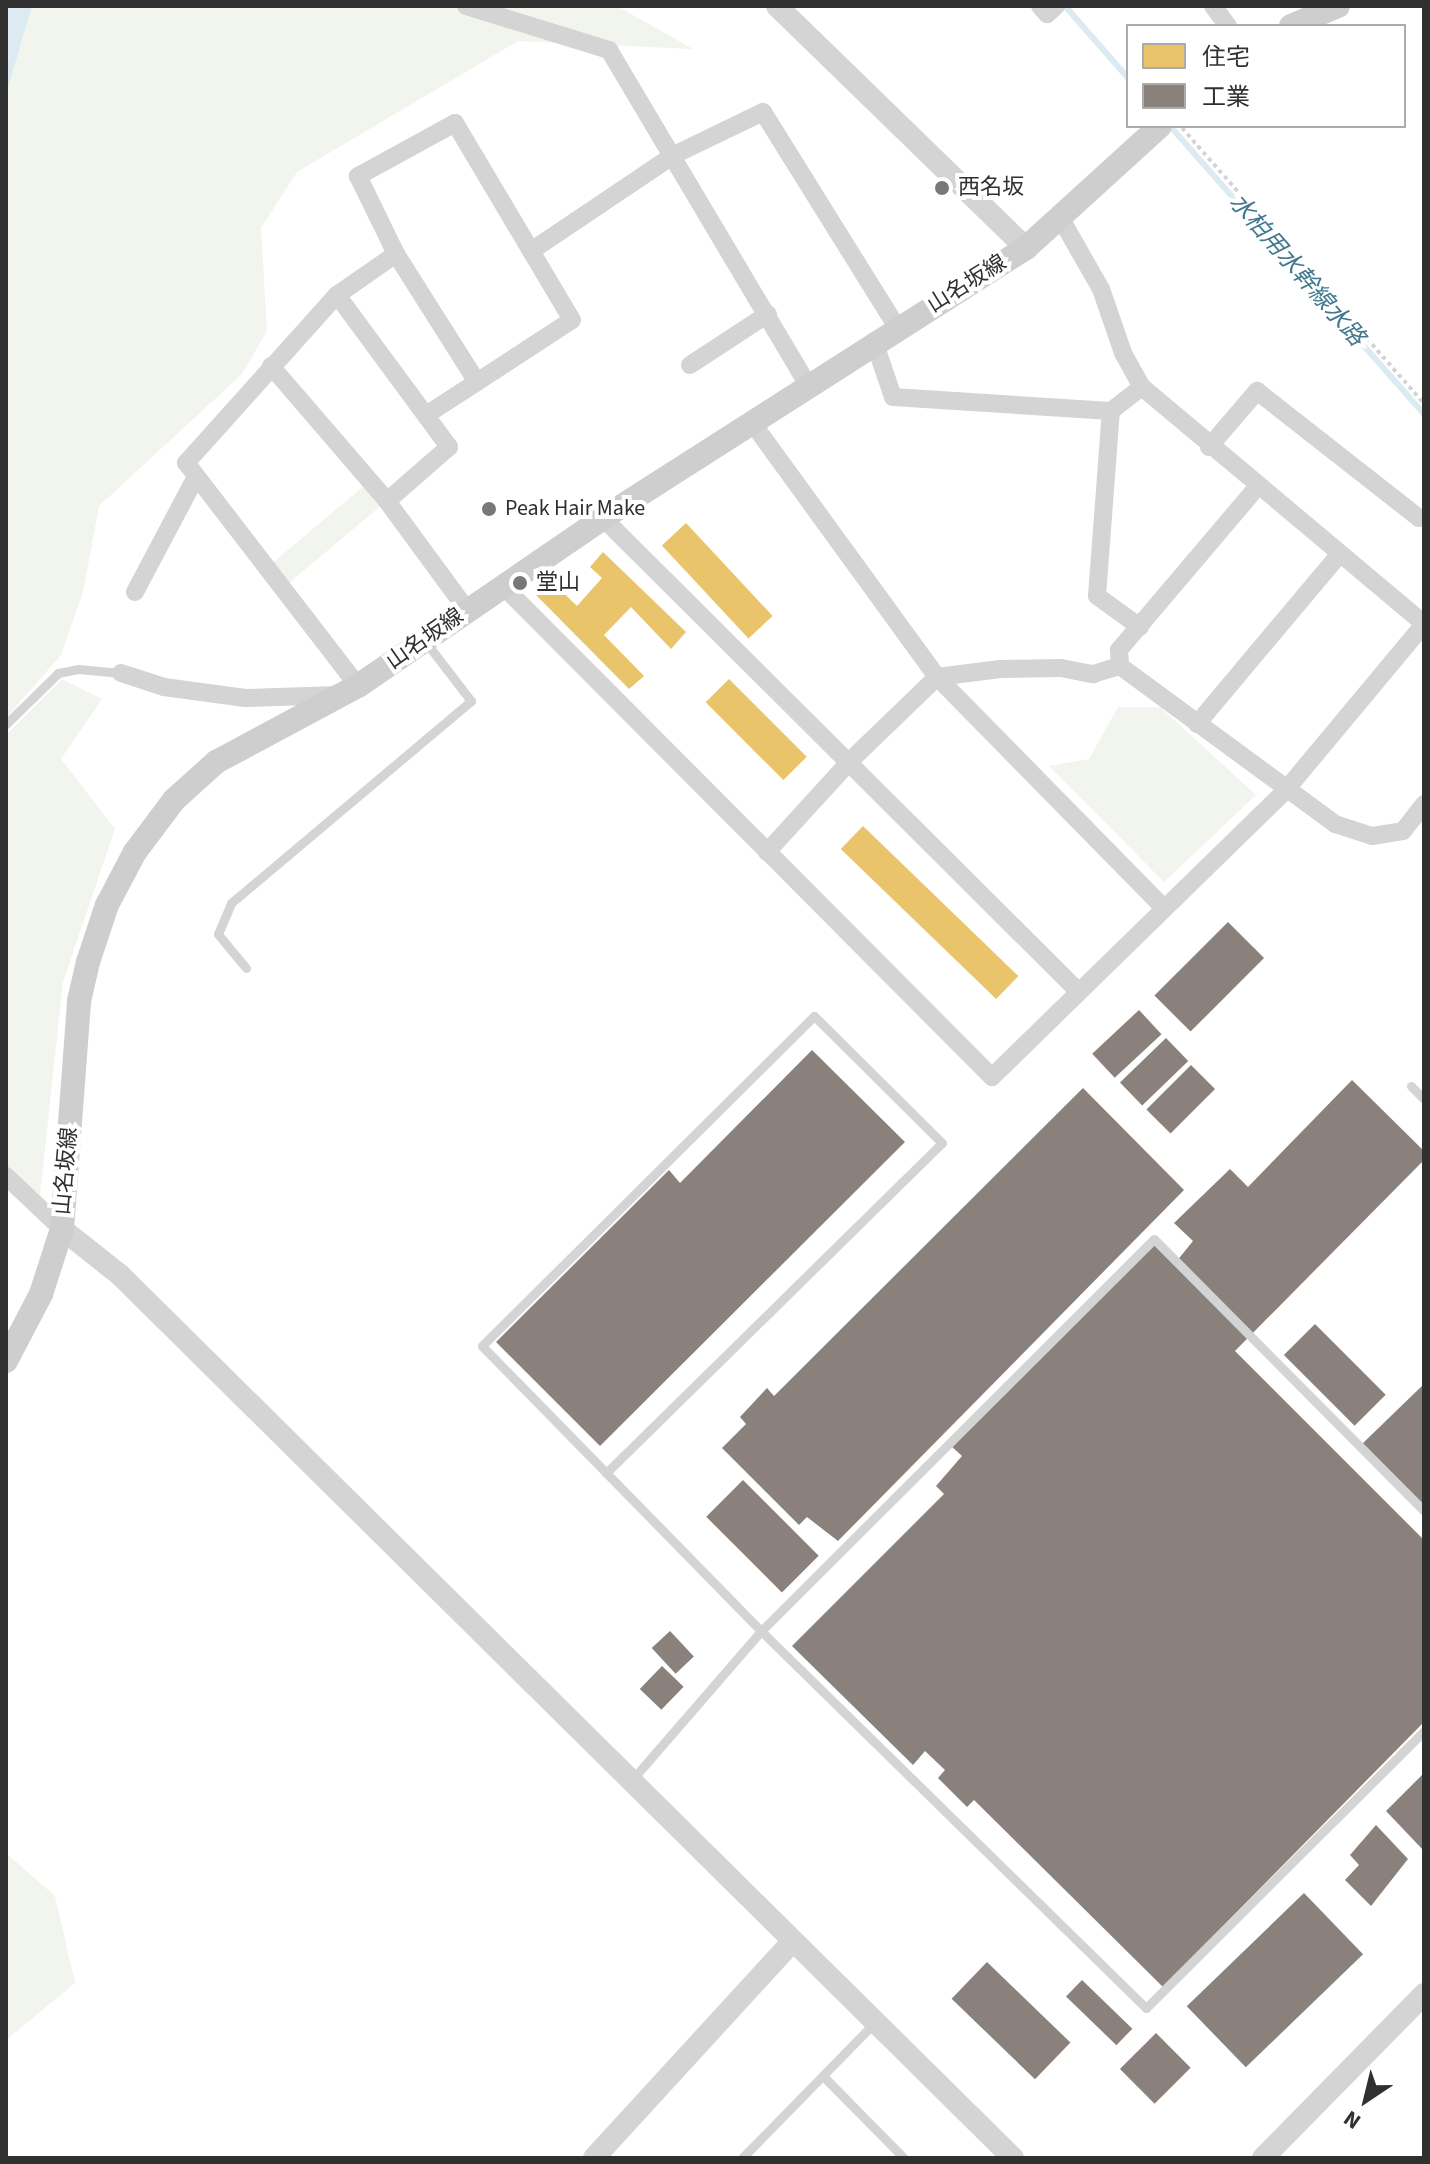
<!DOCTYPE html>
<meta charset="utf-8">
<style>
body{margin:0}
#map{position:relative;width:1430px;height:2164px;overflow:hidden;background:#fff;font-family:"Source Sans 3","Noto Sans JP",sans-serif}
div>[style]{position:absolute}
.green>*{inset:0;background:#f2f5ed;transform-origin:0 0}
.water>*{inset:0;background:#dbebf1}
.homes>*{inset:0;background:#e9c46a;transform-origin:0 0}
.industry>*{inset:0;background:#8a817c;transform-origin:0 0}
.stream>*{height:6px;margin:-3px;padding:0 3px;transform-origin:3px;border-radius:3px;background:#dbebf1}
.path>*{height:4px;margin-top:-2px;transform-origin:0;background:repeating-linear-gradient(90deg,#d4d4d4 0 4px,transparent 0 8px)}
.service>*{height:9px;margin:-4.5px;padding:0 4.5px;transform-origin:4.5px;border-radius:4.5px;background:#d4d4d4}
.minor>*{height:18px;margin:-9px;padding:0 9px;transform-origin:9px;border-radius:9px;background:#d4d4d4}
.tertiary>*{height:22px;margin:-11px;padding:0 11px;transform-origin:11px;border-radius:11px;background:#d4d4d4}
.secondary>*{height:24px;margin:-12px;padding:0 12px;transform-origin:12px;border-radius:12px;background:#cecece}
.dots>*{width:22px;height:22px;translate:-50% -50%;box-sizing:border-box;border:4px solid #fff;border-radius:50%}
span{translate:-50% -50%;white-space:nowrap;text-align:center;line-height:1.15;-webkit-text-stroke:8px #fff;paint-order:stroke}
.poi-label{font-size:22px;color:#303030}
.left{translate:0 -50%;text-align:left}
.street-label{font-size:22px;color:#303030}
.water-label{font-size:24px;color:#41798f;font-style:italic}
.frame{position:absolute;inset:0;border:8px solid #303030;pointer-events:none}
.legend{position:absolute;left:1126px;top:24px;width:280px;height:104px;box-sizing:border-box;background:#fff;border:2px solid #acacac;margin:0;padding:10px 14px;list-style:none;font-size:24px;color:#303030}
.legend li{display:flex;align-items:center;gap:16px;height:40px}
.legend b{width:40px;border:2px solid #acacac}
.north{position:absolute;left:1326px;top:2060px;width:80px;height:80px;-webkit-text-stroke:6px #fff;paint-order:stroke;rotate:215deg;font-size:22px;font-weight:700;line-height:32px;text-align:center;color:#303030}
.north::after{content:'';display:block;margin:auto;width:28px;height:36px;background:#303030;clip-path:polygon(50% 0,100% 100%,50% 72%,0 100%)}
</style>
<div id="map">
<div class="green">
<i style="clip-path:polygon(32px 6px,617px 6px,693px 49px,518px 41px,297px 172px,261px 228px,267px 331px,242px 374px,99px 506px,83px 592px,61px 655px,6px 718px,6px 95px)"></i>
<i style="left:370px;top:481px;width:26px;height:136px;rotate:50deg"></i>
<i style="clip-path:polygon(62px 679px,102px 699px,61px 759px,115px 829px,63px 982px,40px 1195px,6px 1166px,6px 735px)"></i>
<i style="clip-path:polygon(1118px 707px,1160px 707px,1256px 795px,1164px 882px,1049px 766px,1089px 759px)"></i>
<i style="clip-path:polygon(6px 1853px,55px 1896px,75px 1983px,6px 2040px)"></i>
</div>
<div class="water">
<i style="clip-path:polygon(6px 6px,32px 6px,6px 95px)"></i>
</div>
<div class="homes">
<i style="left:686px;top:523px;width:127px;height:33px;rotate:47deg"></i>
<i style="clip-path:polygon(603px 552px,686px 632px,671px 649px,631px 607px,604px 635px,644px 676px,629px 689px,536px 595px,548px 578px,577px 606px,602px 578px,590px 567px)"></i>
<i style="left:729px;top:679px;width:110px;height:33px;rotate:45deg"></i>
<i style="left:863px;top:826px;width:216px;height:32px;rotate:44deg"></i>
</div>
<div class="industry">
<i style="left:1228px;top:922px;width:51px;height:104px;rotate:45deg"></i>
<i style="left:1139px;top:1010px;width:33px;height:64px;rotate:47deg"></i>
<i style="left:1166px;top:1038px;width:32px;height:64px;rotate:46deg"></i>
<i style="clip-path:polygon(812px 1050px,905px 1142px,600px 1446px,496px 1342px,669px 1170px,680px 1183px)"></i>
<i style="left:1191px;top:1065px;width:34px;height:63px;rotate:45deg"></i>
<i style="clip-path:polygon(1352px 1080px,1424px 1151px,1424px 1160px,1235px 1351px,1424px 1540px,1424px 1722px,1163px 1987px,974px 1800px,967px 1807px,938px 1778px,945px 1770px,925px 1751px,913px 1765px,792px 1646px,944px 1494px,936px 1486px,962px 1456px,950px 1445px,1154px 1239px,1176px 1262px,1193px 1241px,1174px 1223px,1230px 1169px,1248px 1187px)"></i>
<i style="clip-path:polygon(1083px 1088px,1184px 1190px,838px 1541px,807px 1517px,799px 1525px,722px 1448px,746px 1424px,740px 1417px,767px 1388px,774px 1396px)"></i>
<i style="left:1315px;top:1324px;width:100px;height:44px;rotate:45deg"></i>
<i style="clip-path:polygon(1424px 1384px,1424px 1509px,1362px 1444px)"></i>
<i style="left:743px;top:1480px;width:107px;height:52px;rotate:45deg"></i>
<i style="left:670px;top:1631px;width:35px;height:25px;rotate:47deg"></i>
<i style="left:662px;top:1666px;width:30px;height:32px;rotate:44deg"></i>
<i style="clip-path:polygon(1424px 1773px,1424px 1851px,1386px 1811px)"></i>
<i style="clip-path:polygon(1376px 1825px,1408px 1859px,1371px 1906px,1345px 1880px,1359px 1865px,1350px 1855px)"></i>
<i style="left:1304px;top:1893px;width:85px;height:163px;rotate:46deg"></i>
<i style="left:987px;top:1962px;width:116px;height:51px;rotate:44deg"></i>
<i style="left:1082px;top:1980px;width:70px;height:23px;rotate:44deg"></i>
<i style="left:1156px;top:2033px;width:49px;height:51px;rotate:45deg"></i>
</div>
<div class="stream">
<i style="left:1065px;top:6px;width:96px;rotate:48.8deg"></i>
<i style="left:1170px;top:126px;width:384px;rotate:48.6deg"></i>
</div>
<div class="path">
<i style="left:1182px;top:128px;width:366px;rotate:48.7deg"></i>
</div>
<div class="service">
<i style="left:6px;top:724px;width:73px;rotate:-44.4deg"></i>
<i style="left:58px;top:673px;width:20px;rotate:-11deg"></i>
<i style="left:78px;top:669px;width:43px;rotate:5.3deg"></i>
<i style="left:246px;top:968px;width:44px;rotate:-129.5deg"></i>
<i style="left:218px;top:934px;width:34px;rotate:-67deg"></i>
<i style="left:231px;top:903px;width:314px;rotate:-40.1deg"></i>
<i style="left:471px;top:701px;width:76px;rotate:-127.5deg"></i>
<i style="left:1411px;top:1086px;width:18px;rotate:45deg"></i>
<i style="left:606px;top:1473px;width:471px;rotate:-44.5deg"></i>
<i style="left:942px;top:1143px;width:180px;rotate:-135.2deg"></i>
<i style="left:814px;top:1016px;width:468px;rotate:135.2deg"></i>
<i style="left:482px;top:1346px;width:399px;rotate:45.6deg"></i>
<i style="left:761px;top:1631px;width:539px;rotate:44.4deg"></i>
<i style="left:1146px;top:2008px;width:392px;rotate:-44.9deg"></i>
<i style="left:631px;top:1781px;width:198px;rotate:-49.1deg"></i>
<i style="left:761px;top:1631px;width:555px;rotate:-44.93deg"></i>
<i style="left:1154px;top:1239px;width:383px;rotate:45.2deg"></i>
<i style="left:823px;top:2076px;width:115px;rotate:45.4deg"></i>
<i style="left:742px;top:2158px;width:189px;rotate:-45.6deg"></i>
</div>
<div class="minor">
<i style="left:466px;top:6px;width:150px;rotate:17.1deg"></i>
<i style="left:609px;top:50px;width:388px;rotate:59.3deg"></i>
<i style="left:1040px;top:6px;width:11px;rotate:49deg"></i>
<i style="left:1047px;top:14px;width:12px;rotate:-42deg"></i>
<i style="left:1213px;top:6px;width:25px;rotate:53deg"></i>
<i style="left:1061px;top:219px;width:81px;rotate:60.3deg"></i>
<i style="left:1101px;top:289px;width:68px;rotate:71deg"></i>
<i style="left:1123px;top:353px;width:39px;rotate:61deg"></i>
<i style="left:1142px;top:387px;width:368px;rotate:40deg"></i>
<i style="left:531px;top:251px;width:172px;rotate:-33.9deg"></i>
<i style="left:674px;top:155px;width:99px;rotate:-25.8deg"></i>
<i style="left:763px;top:112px;width:253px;rotate:58.1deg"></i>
<i style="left:337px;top:295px;width:189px;rotate:53.6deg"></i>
<i style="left:449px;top:447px;width:82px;rotate:138.9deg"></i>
<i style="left:874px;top:341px;width:59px;rotate:71.3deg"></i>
<i style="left:893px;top:397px;width:218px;rotate:3.7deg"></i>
<i style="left:690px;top:365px;width:93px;rotate:-33.2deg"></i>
<i style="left:271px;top:366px;width:178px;rotate:49.3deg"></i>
<i style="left:387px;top:501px;width:135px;rotate:53.7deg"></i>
<i style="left:426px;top:415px;width:61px;rotate:-32.9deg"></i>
<i style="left:477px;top:382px;width:113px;rotate:-33.1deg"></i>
<i style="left:572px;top:320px;width:229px;rotate:-120.7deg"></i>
<i style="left:455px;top:123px;width:111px;rotate:151.3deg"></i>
<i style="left:358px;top:176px;width:87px;rotate:64deg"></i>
<i style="left:396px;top:254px;width:151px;rotate:57.7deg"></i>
<i style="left:751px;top:421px;width:316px;rotate:54deg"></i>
<i style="left:937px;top:677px;width:321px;rotate:45.5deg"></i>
<i style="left:1209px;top:447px;width:74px;rotate:-49.4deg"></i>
<i style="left:1257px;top:391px;width:206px;rotate:38.1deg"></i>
<i style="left:1258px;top:486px;width:215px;rotate:130.3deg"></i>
<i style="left:1119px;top:650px;width:16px;rotate:86deg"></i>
<i style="left:1120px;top:666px;width:267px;rotate:36.3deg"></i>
<i style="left:1335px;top:824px;width:39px;rotate:18deg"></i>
<i style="left:1372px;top:836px;width:31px;rotate:-9deg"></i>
<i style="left:1403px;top:831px;width:34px;rotate:-52deg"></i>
<i style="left:603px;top:518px;width:670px;rotate:44.88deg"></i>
<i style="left:503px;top:586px;width:693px;rotate:45.12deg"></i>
<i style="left:992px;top:1077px;width:409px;rotate:-44.3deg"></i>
<i style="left:1285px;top:791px;width:217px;rotate:-50.2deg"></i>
<i style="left:135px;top:592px;width:130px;rotate:-62.1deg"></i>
<i style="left:1140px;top:627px;width:53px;rotate:-144.2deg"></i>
<i style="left:1097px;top:596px;width:186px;rotate:-85.7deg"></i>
<i style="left:1111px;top:411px;width:39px;rotate:-38deg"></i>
<i style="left:121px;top:673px;width:45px;rotate:18deg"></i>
<i style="left:164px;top:687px;width:82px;rotate:7.7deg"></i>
<i style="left:245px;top:698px;width:93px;rotate:-1.8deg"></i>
<i style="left:358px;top:686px;width:282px;rotate:-127.6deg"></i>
<i style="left:186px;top:463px;width:226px;rotate:-48.1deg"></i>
<i style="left:337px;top:295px;width:72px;rotate:-34.8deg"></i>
<i style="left:1197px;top:724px;width:221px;rotate:-50deg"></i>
<i style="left:767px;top:852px;width:123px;rotate:-47.6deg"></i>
<i style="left:850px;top:761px;width:121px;rotate:-44deg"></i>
<i style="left:937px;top:677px;width:64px;rotate:-7.2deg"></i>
<i style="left:1000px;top:669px;width:61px;rotate:-0.9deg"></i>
<i style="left:1061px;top:668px;width:33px;rotate:11deg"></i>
<i style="left:1093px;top:674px;width:28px;rotate:-17deg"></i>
<i style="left:6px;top:1176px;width:77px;rotate:43.4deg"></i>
</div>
<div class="tertiary">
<i style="left:777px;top:6px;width:347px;rotate:44.2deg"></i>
<i style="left:62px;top:1229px;width:74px;rotate:38.4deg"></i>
<i style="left:120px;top:1275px;width:1256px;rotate:44.68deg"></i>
<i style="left:594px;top:2158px;width:293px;rotate:-47.5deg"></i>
<i style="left:1263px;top:2158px;width:230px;rotate:-45.5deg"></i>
</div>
<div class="secondary">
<i style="left:1291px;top:26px;width:51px;rotate:-23.1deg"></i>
<i style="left:6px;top:1361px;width:76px;rotate:-62.4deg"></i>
<i style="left:41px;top:1294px;width:68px;rotate:-72.1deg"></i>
<i style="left:62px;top:1229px;width:229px;rotate:-85.7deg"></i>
<i style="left:79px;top:1001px;width:40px;rotate:-77deg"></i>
<i style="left:88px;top:962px;width:60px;rotate:-71.6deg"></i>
<i style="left:107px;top:905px;width:60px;rotate:-62.2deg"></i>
<i style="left:135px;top:852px;width:65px;rotate:-53.1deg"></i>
<i style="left:174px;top:800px;width:57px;rotate:-42.1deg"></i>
<i style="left:216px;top:762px;width:161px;rotate:-28.2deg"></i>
<i style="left:358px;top:686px;width:297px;rotate:-34.4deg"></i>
<i style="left:603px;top:518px;width:502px;rotate:-32.55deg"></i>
<i style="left:1026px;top:248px;width:181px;rotate:-42.3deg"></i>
</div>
<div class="dots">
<i style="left:942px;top:188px;background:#787878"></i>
<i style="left:489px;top:509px;background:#787878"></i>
<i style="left:520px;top:583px;background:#787878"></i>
</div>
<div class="poi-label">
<span class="left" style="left:958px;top:188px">西名坂</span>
<span class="left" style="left:505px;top:509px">Peak Hair Make</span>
<span class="left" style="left:536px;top:583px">堂山</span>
</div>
<div class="street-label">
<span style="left:967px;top:284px;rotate:-32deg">山名坂線</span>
<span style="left:425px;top:639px;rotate:-35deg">山名坂線</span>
<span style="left:66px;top:1171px;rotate:-85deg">山名坂線</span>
</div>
<div class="water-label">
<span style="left:1297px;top:270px;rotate:49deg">水柏用水幹線水路</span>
</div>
<div class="frame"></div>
<ul class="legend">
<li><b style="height:22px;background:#e9c46a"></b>住宅</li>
<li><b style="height:22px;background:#8a817c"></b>工業</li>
</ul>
<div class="north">N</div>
</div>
